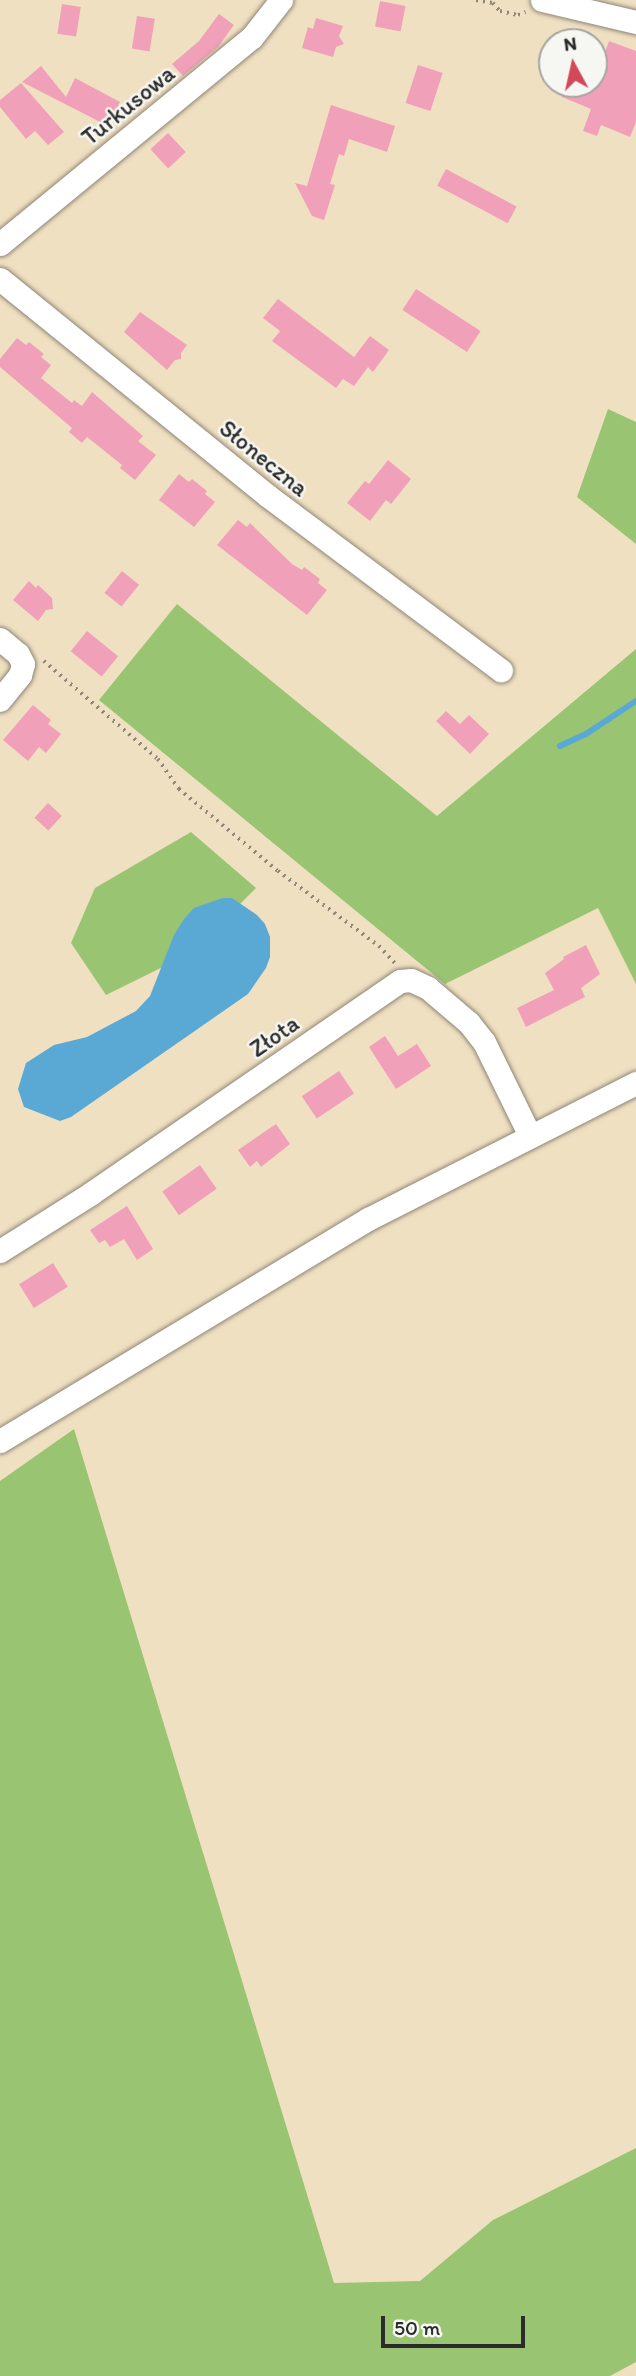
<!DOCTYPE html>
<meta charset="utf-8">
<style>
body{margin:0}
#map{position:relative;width:636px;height:2376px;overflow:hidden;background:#f0e0c2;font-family:Itim,sans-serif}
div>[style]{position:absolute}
.green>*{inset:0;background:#99c471}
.water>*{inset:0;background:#5aa9d4}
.stream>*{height:6px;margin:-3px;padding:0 3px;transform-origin:3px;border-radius:3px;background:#5aa9d4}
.building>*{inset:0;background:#f1a0b9;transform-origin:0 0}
.path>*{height:3.5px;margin-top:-1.75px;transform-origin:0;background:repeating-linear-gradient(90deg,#8e8676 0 2px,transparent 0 7px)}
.roads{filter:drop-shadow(0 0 2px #8e8676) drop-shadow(0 0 2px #8e8676)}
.minor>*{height:23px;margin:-11.5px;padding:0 11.5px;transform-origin:11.5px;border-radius:11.5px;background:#fff}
span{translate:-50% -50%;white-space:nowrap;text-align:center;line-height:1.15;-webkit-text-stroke:5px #f6f6f2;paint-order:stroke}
.street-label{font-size:24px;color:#2b2b2b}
.north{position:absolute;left:538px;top:28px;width:70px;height:70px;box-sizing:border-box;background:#f6f6f2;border:2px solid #a5a5a2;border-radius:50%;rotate:352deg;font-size:19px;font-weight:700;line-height:28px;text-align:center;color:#2b2b2b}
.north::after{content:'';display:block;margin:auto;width:24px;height:32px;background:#d1495b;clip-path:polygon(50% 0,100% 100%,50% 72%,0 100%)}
.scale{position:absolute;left:381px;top:2316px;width:144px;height:32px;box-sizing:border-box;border:4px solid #2b2b2b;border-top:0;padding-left:9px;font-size:21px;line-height:24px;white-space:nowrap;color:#2b2b2b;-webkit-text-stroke:5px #f6f6f2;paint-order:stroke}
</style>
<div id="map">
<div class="green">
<i style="clip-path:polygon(608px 409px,636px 422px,636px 544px,577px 497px)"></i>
<i style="clip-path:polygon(177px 604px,437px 816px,636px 649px,636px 984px,598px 908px,445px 984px,99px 700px)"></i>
<i style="clip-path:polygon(191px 832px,256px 888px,191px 953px,106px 995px,71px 943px,95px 888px)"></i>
<i style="clip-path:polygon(74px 1429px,334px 2283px,420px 2281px,493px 2220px,636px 2148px,636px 2362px,610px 2376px,0 2376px,0 1481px)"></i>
</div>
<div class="water">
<i style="clip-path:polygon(223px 898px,232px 898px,257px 915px,265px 924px,270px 937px,270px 957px,266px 968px,248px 994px,71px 1117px,60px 1121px,24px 1107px,18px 1089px,26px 1063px,54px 1045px,87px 1037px,136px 1011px,150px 996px,174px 935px,184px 919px,194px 908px)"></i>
</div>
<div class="stream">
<i style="left:560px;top:746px;width:29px;rotate:-25deg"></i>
<i style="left:586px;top:734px;width:60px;rotate:-33.4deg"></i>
</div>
<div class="building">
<i style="left:380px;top:1px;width:26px;height:26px;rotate:11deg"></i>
<i style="left:62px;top:4px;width:19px;height:30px;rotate:9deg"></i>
<i style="clip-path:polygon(219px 14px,234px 25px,218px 47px,183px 76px,172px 64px,199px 41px)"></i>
<i style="left:137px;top:16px;width:18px;height:33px;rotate:9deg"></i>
<i style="clip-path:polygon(316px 18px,343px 26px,339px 36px,344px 44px,336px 47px,333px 57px,302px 48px,308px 27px,313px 29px)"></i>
<i style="clip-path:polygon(609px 41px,636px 51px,636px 122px,630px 137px,601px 125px,597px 136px,583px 131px,591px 109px,562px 97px,567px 84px,594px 84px)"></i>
<i style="left:418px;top:65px;width:26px;height:40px;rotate:18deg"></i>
<i style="clip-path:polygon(41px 66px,66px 97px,75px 78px,120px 102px,108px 126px,22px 82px)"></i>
<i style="clip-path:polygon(21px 83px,64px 132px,48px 145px,35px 131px,26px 139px,0 107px,0 100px)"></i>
<i style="clip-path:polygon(331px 105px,395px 126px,387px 152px,349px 139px,344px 156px,339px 154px,330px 184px,335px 185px,324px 220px,312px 216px,295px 183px,307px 186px)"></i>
<i style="left:168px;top:133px;width:26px;height:24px;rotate:47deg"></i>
<i style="left:446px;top:169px;width:80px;height:19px;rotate:28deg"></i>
<i style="left:416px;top:289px;width:77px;height:25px;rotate:33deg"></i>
<i style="clip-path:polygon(278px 299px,354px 357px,370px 336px,389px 350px,373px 372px,368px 367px,354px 386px,343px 379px,336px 388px,272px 341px,280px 331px,263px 318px)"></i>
<i style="clip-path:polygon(140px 312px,187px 345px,181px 353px,181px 359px,175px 360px,167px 370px,124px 332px)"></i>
<i style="clip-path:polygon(17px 338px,26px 345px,29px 342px,44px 354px,41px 357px,51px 365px,41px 378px,72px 403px,74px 400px,82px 406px,92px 392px,143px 436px,138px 441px,156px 455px,135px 480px,120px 468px,122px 465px,87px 437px,82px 443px,69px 432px,72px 428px,0 367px,0 359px)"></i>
<i style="clip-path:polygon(388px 460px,411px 479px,391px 504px,386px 500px,370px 521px,347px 503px,365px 481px,369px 484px)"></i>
<i style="clip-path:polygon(179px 474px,189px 482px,192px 479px,207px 491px,205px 494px,215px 502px,194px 527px,159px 500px)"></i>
<i style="clip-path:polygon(238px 520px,247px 527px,250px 523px,292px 564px,302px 570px,304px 567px,320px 579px,318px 583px,327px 590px,307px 615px,217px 545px)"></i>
<i style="left:122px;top:571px;width:22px;height:28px;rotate:39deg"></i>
<i style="clip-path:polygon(29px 581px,36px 588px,38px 585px,52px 598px,53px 609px,46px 610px,38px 621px,13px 600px)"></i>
<i style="left:87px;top:631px;width:40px;height:26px;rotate:39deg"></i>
<i style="clip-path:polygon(33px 705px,51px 720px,48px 724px,61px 734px,46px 753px,39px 747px,28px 761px,3px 740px)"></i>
<i style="clip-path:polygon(446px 711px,460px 724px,469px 715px,489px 734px,470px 754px,436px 721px)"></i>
<i style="left:48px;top:803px;width:19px;height:20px;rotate:43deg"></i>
<i style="clip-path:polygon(586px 945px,600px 974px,581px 988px,585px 997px,526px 1027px,517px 1008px,554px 990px,545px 973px,564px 959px,563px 957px)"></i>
<i style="clip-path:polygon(385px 1036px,398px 1056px,417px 1044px,431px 1066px,396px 1089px,369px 1047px)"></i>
<i style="left:339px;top:1071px;width:27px;height:45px;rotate:56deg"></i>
<i style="clip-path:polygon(276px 1124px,290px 1144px,261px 1167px,257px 1161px,250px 1167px,238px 1150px)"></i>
<i style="left:200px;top:1165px;width:29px;height:46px;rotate:55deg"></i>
<i style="clip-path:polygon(127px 1206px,153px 1249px,137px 1260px,124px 1239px,110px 1247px,105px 1240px,99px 1243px,90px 1230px)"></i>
<i style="left:53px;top:1263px;width:28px;height:40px;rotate:58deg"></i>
</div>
<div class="path">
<i style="left:476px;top:0;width:17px;rotate:10deg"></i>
<i style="left:493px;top:3px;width:11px;rotate:49deg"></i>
<i style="left:500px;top:11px;width:18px;rotate:13deg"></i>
<i style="left:518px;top:15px;width:8px;rotate:-23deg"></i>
<i style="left:44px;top:661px;width:150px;rotate:40.7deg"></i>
<i style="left:158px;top:759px;width:37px;rotate:55deg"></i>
<i style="left:179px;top:789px;width:129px;rotate:39.6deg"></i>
<i style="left:278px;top:871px;width:126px;rotate:36.6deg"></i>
<i style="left:379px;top:946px;width:23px;rotate:47deg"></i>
</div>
<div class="roads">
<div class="minor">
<i style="left:542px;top:0;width:97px;rotate:13.2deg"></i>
<i style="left:0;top:244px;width:326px;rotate:-39.4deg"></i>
<i style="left:252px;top:37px;width:47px;rotate:-51.9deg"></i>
<i style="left:0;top:279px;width:345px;rotate:39deg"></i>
<i style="left:268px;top:496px;width:291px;rotate:36.8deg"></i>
<i style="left:0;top:639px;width:23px;rotate:40deg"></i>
<i style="left:18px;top:654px;width:11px;rotate:63deg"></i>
<i style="left:23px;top:664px;width:11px;rotate:105deg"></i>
<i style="left:20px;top:675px;width:32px;rotate:129deg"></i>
<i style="left:0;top:1251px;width:107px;rotate:-32.3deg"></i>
<i style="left:90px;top:1194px;width:376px;rotate:-34.5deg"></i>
<i style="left:400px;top:981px;width:11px;rotate:-5deg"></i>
<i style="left:411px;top:980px;width:19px;rotate:25deg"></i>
<i style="left:428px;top:988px;width:54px;rotate:40.5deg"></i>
<i style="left:469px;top:1023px;width:24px;rotate:52deg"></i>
<i style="left:484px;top:1042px;width:105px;rotate:63.9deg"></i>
<i style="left:0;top:1441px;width:430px;rotate:-31.1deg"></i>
<i style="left:368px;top:1219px;width:301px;rotate:-26.9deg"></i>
</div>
</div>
<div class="street-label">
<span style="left:128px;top:105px;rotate:-39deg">Turkusowa</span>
<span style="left:264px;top:458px;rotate:39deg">Słoneczna</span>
<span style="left:274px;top:1036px;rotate:-35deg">Złota</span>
</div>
<div class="north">N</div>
<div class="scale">50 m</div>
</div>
